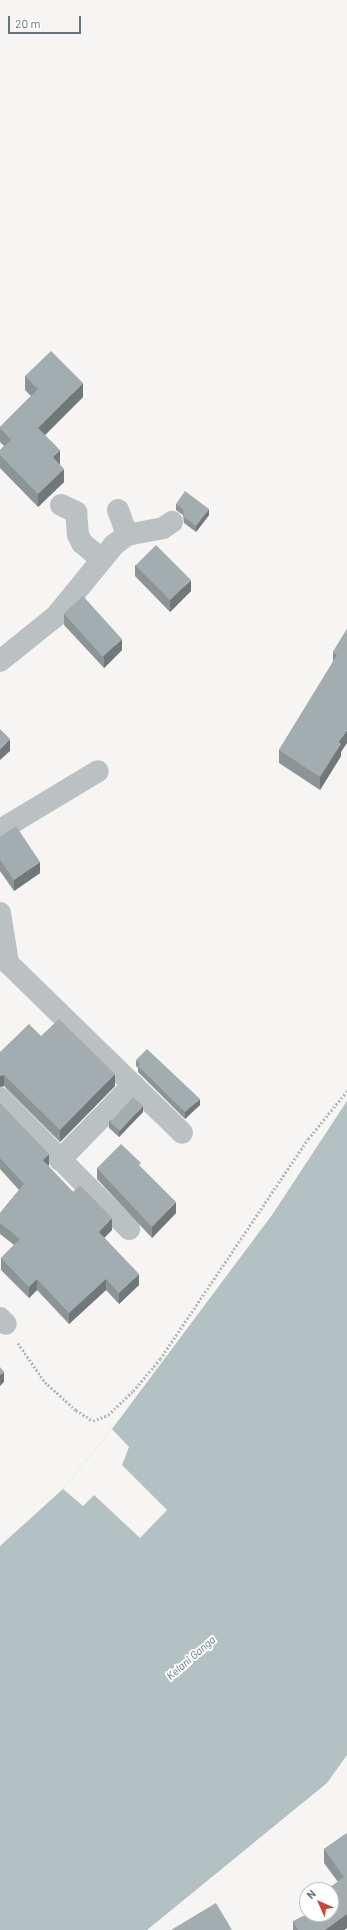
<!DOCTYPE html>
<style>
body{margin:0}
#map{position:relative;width:347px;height:1930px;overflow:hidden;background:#f6f5f3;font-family:Barlow,sans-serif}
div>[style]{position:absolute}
.water>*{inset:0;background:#b3c1c2}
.pier>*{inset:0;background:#f6f5f3}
.path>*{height:2.5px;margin-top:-1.25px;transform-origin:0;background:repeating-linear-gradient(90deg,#b5b9ba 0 2px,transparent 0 4px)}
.minor>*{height:22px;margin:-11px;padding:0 11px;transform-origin:11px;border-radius:11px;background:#bbc0c2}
.wall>*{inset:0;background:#8c9496}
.shaded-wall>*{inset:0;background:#72787a}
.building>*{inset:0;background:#a3acaf;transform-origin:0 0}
span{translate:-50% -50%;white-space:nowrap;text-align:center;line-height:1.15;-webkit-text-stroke:4px #fff;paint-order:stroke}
.water-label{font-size:11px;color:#5f7476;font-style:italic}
.north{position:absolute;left:299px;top:1882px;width:40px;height:40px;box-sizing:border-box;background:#fff;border:1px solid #c1c8ca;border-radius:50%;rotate:315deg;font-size:11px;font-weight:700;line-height:16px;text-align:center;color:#64757a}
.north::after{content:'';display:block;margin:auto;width:14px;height:18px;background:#cf4339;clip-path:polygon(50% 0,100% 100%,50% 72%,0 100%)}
.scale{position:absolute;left:8px;top:16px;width:73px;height:18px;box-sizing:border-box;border:2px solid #64757a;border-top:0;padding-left:5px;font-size:12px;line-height:14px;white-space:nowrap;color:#64757a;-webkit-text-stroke:3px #fff;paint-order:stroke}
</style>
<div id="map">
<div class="water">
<i style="clip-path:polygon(347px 1101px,347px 1755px,327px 1783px,147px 1930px,0 1930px,0 1546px,63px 1489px,112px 1429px,272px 1215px)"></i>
</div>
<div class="pier">
<i style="clip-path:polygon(112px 1429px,129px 1447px,122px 1465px,167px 1510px,140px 1538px,94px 1495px,83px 1506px,63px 1489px)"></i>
</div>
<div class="path">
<i style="left:18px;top:1343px;width:47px;rotate:55.3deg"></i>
<i style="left:45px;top:1382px;width:42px;rotate:42.1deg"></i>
<i style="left:76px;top:1410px;width:20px;rotate:33deg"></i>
<i style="left:93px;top:1421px;width:16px;rotate:-22deg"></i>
<i style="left:108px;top:1415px;width:35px;rotate:-44deg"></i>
<i style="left:133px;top:1391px;width:42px;rotate:-49.8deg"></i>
<i style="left:160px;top:1359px;width:265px;rotate:-56.1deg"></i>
<i style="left:308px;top:1139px;width:62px;rotate:-50.9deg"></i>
</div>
<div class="minor">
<i style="left:61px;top:505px;width:17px;rotate:25deg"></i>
<i style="left:76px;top:512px;width:23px;rotate:85deg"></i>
<i style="left:78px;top:535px;width:9px;rotate:63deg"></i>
<i style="left:82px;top:543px;width:26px;rotate:40deg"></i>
<i style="left:118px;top:510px;width:27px;rotate:70deg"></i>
<i style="left:0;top:661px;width:72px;rotate:-38.8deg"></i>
<i style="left:56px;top:616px;width:92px;rotate:-50.8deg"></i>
<i style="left:114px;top:545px;width:16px;rotate:-38deg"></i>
<i style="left:127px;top:535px;width:37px;rotate:-11deg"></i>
<i style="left:163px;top:528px;width:11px;rotate:-34deg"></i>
<i style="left:0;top:830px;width:114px;rotate:-31deg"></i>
<i style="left:0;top:913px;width:51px;rotate:80.9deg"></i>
<i style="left:8px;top:963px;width:243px;rotate:44.3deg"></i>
<i style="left:0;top:1098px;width:184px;rotate:45.4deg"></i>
<i style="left:60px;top:1160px;width:105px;rotate:-45.8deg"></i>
<i style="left:0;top:1318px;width:8px;rotate:45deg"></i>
</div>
<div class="wall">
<i style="clip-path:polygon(25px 376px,83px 397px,45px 435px,60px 464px,64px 482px,38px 507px,0 468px,0 450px,4px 446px,0 442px,0 427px,31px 396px,25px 390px)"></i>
<i style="clip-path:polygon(176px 504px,209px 515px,196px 532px,184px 523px,183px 515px,176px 510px)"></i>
<i style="clip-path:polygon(135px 565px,191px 591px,170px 612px,135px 576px)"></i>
<i style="clip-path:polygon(64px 614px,122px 650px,104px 668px,64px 625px)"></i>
<i style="clip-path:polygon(347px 629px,341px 756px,320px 790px,279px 763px,279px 750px,333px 662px,333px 652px)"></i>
<i style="clip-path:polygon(0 837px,40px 873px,14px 891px,0 871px)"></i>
<i style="clip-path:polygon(41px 1036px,115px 1086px,60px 1142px,4px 1086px,0 1087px,0 1052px)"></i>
<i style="clip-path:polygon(136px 1060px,200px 1105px,185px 1119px,138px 1072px,138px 1068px,136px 1066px)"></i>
<i style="clip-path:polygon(0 1103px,49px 1165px,48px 1166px,73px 1192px,112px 1230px,104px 1238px,139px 1285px,119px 1304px,106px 1290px,69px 1324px,37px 1290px,29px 1298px,1px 1270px,1px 1258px,14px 1245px,0 1234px,0 1213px,19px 1190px,0 1169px)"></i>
<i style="clip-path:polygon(143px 1112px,119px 1137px,109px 1128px,109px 1121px)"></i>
<i style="clip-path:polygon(97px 1168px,176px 1213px,152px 1238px,97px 1179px)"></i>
<i style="clip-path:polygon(347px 1833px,347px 1928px,344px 1930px,293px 1930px,293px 1921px,331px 1914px,338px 1882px,324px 1863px,324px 1849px)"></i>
</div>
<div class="shaded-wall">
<i style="clip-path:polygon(83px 383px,83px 397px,38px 442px,38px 428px)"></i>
<i style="clip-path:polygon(60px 450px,60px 464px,53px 471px,53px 457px)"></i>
<i style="clip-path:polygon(64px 469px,64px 482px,38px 507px,38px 494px)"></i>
<i style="clip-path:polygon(209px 509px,209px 515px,196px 532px,196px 526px)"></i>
<i style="clip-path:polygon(191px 580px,191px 591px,170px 612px,170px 600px)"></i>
<i style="clip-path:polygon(122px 639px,122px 650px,104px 668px,104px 656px)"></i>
<i style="clip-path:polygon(347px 730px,347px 743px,341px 752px,341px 756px,320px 790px,320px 777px,339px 742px)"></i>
<i style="clip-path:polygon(10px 739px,10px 751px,0 760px,0 749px)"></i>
<i style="clip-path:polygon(40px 862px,40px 873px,14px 891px,14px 880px)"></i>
<i style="clip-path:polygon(115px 1074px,115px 1086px,60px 1142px,60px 1130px)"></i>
<i style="clip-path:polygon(4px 1075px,4px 1086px,0 1087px,0 1076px)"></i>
<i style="clip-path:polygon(200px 1099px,200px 1105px,185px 1119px,185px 1112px)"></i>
<i style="clip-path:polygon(143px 1106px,143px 1112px,119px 1137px,119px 1131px)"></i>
<i style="clip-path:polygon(49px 1154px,49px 1165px,43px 1171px,43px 1160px)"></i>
<i style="clip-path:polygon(176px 1202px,176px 1213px,152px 1238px,152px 1227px)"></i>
<i style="clip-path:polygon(112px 1218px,112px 1230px,99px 1243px,99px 1232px)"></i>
<i style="clip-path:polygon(139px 1274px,139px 1285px,119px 1304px,119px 1293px)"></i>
<i style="clip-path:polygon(37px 1279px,37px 1290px,29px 1298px,29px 1287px)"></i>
<i style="clip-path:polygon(106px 1279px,106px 1290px,69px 1324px,69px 1313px)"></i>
<i style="clip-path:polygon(4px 1372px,4px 1382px,0 1386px,0 1375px)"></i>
<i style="clip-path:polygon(347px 1914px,347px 1928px,344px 1930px,325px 1930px)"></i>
</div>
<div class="building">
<i style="clip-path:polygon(51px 351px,83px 383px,38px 428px,60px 450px,53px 457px,64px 469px,38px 494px,0 455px,0 450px,11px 440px,0 428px,0 427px,38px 389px,25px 376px)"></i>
<i style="clip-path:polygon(185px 491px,209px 509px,196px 526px,184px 517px,183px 509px,176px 504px)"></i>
<i style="left:156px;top:545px;width:49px;height:29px;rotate:45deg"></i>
<i style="left:83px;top:596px;width:58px;height:26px;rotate:48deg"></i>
<i style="clip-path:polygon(347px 629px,347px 730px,339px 742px,341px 744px,320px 777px,279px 750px,337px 655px,333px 652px)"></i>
<i style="clip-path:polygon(0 729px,10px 739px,0 749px)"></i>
<i style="clip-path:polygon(16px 826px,40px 862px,14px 880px,0 860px,0 837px)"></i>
<i style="clip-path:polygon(59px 1019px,115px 1074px,60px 1130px,4px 1075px,0 1076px,0 1052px,29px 1024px,41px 1036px)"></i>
<i style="clip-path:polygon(147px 1049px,200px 1099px,185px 1112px,138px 1066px,140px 1064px,136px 1060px)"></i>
<i style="left:133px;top:1097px;width:13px;height:34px;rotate:42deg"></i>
<i style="clip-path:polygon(0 1103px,49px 1154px,43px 1160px,73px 1192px,80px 1185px,112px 1218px,99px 1232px,139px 1274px,119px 1293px,106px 1279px,69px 1313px,37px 1279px,29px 1287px,1px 1258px,20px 1239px,0 1223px,0 1213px,24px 1184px,0 1158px)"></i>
<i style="clip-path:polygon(121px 1144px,141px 1163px,139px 1165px,176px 1202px,152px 1227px,97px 1168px)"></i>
<i style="clip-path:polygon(0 1367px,4px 1372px,0 1375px)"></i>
<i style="clip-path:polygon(347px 1833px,347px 1914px,325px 1930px,298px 1930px,293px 1921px,307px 1914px,331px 1914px,331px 1890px,326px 1890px,344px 1877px,324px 1849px)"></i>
<i style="clip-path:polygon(216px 1903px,232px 1930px,171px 1930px)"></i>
</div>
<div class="water-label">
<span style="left:191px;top:1658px;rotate:-41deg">Kelani Ganga</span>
</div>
<div class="north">N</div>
<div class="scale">20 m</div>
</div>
